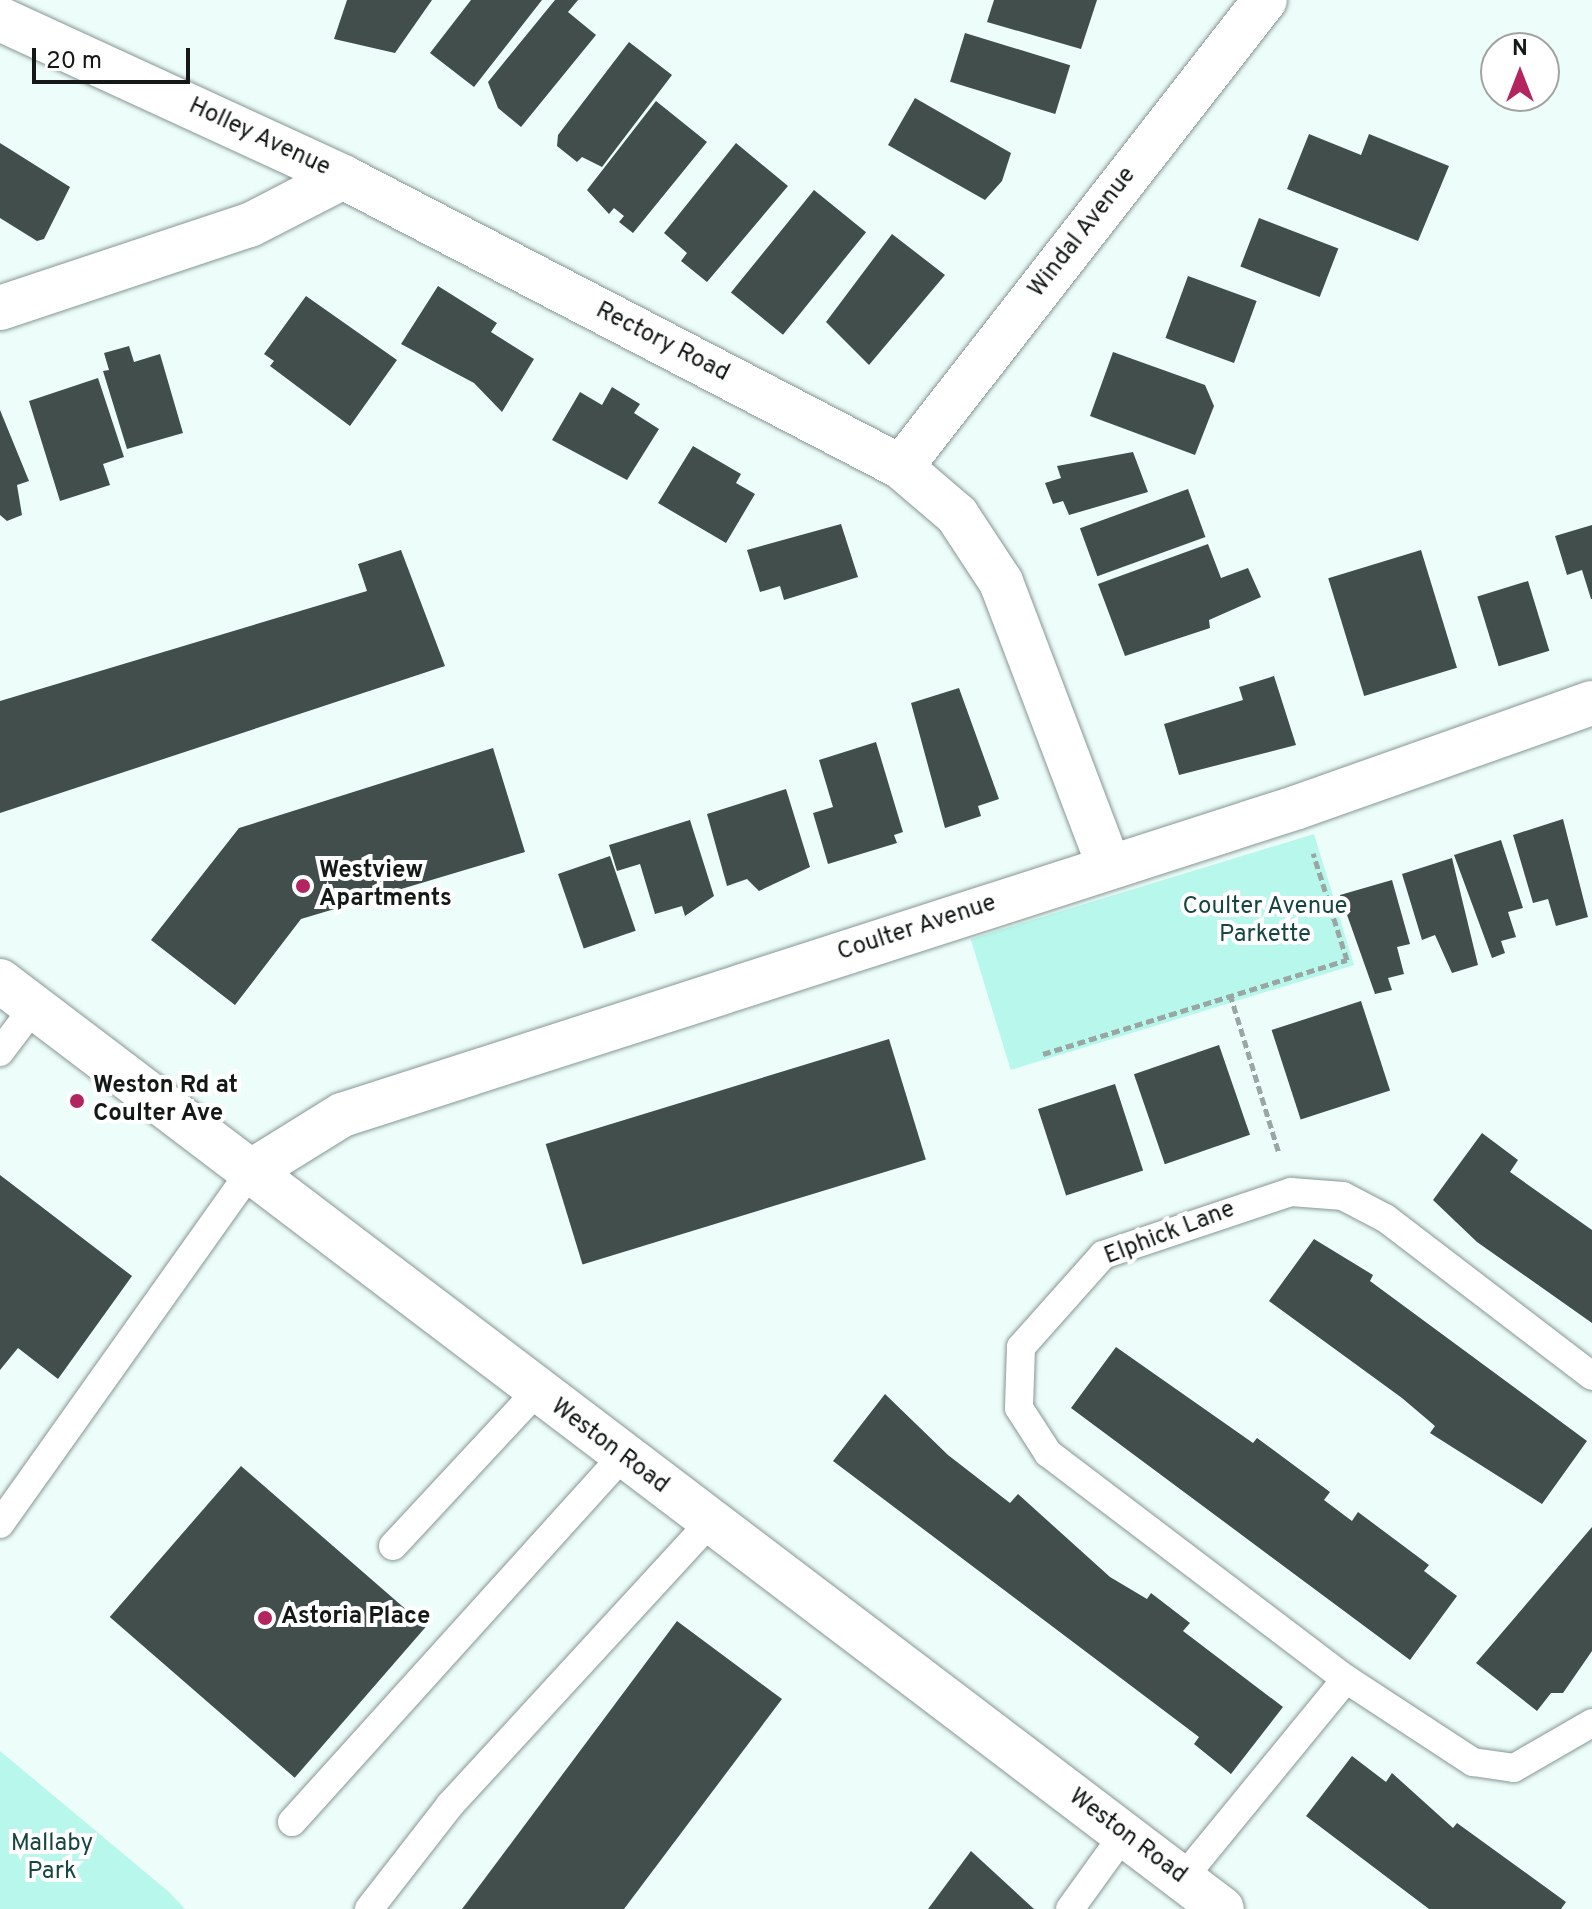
<!DOCTYPE html>
<style>
body{margin:0}
#map{position:relative;width:1592px;height:1909px;overflow:hidden;background:#edfefa;font-family:Overpass,sans-serif}
div>[style]{position:absolute}
.green>*{inset:0;background:#b7f7ec;transform-origin:0 0}
.building>*{inset:0;background:#414e4c;transform-origin:0 0}
.path>*{height:5px;margin-top:-2.5px;transform-origin:0;background:repeating-linear-gradient(90deg,#9aa6a3 0 8px,transparent 0 12px)}
.roads{filter:drop-shadow(0 0 2px #879693) drop-shadow(0 0 2px #879693)}
.lane>*{height:28px;margin:-14px;padding:0 14px;transform-origin:14px;border-radius:14px;background:#fff}
.street>*{height:44px;margin:-22px;padding:0 22px;transform-origin:22px;border-radius:22px;background:#fff}
.secondary>*{height:44px;margin:-22px;padding:0 22px;transform-origin:22px;border-radius:22px;background:#fff}
.dots>*{width:22px;height:22px;translate:-50% -50%;box-sizing:border-box;border:4px solid #fff;border-radius:50%}
span{translate:-50% -50%;white-space:nowrap;text-align:center;line-height:1.15;-webkit-text-stroke:8px #fff;paint-order:stroke}
.street-label{font-size:24px;color:#141918}
.poi-label{font-size:24px;color:#141918;font-weight:700}
.left{translate:0 -50%;text-align:left}
.park-label{font-size:24px;color:#16463f}
.north{position:absolute;left:1480px;top:32px;width:80px;height:80px;box-sizing:border-box;background:#fff;border:2px solid #a1a3a3;border-radius:50%;rotate:0deg;font-size:22px;font-weight:700;line-height:32px;text-align:center;color:#141918}
.north::after{content:'';display:block;margin:auto;width:28px;height:36px;background:#b2255e;clip-path:polygon(50% 0,100% 100%,50% 72%,0 100%)}
.scale{position:absolute;left:32px;top:48px;width:158px;height:36px;box-sizing:border-box;border:4px solid #141918;border-top:0;padding-left:10px;font-size:24px;line-height:28px;white-space:nowrap;color:#141918;-webkit-text-stroke:6px #fff;paint-order:stroke}
</style>
<div id="map">
<div class="green">
<i style="left:1314px;top:834px;width:137px;height:359px;rotate:73deg"></i>
<i style="clip-path:polygon(0 1751px,169px 1892px,185px 1909px,0 1909px)"></i>
</div>
<div class="building">
<i style="clip-path:polygon(347px 0,432px 0,395px 53px,334px 39px)"></i>
<i style="clip-path:polygon(471px 0,542px 0,474px 87px,430px 53px)"></i>
<i style="clip-path:polygon(555px 0,578px 0,568px 12px,596px 35px,521px 127px,498px 108px,488px 82px)"></i>
<i style="clip-path:polygon(994px 0,1097px 0,1081px 49px,987px 22px)"></i>
<i style="left:965px;top:33px;width:110px;height:51px;rotate:17deg"></i>
<i style="clip-path:polygon(629px 42px,672px 75px,602px 167px,582px 157px,577px 162px,557px 146px,558px 135px)"></i>
<i style="clip-path:polygon(915px 98px,1011px 153px,1002px 181px,985px 200px,888px 145px)"></i>
<i style="clip-path:polygon(656px 101px,707px 142px,633px 233px,619px 222px,624px 216px,614px 208px,609px 214px,587px 190px)"></i>
<i style="clip-path:polygon(1309px 134px,1361px 155px,1369px 134px,1449px 166px,1418px 241px,1287px 189px)"></i>
<i style="clip-path:polygon(0 143px,70px 187px,44px 239px,37px 241px,0 218px)"></i>
<i style="clip-path:polygon(736px 143px,788px 186px,707px 282px,681px 261px,687px 253px,664px 233px)"></i>
<i style="left:814px;top:190px;width:67px;height:132px;rotate:39deg"></i>
<i style="left:1259px;top:218px;width:85px;height:52px;rotate:21deg"></i>
<i style="clip-path:polygon(892px 234px,945px 275px,869px 365px,826px 322px)"></i>
<i style="left:1188px;top:276px;width:73px;height:66px;rotate:20deg"></i>
<i style="clip-path:polygon(438px 286px,497px 323px,491px 332px,534px 359px,502px 412px,474px 383px,401px 344px)"></i>
<i style="clip-path:polygon(306px 296px,397px 360px,350px 426px,270px 366px,274px 361px,264px 354px)"></i>
<i style="clip-path:polygon(129px 346px,134px 362px,160px 354px,183px 433px,127px 449px,103px 371px,109px 370px,104px 353px)"></i>
<i style="clip-path:polygon(1113px 352px,1205px 385px,1214px 406px,1195px 455px,1090px 416px)"></i>
<i style="clip-path:polygon(98px 378px,124px 457px,103px 464px,110px 485px,60px 501px,29px 401px)"></i>
<i style="clip-path:polygon(612px 387px,640px 404px,634px 413px,659px 429px,627px 480px,552px 440px,580px 392px,602px 405px)"></i>
<i style="clip-path:polygon(0 410px,29px 481px,17px 485px,22px 515px,7px 521px,0 515px)"></i>
<i style="clip-path:polygon(693px 446px,741px 474px,736px 483px,755px 494px,726px 543px,658px 503px)"></i>
<i style="clip-path:polygon(1133px 452px,1148px 492px,1069px 515px,1063px 501px,1053px 504px,1045px 483px,1061px 478px,1057px 466px)"></i>
<i style="left:1188px;top:489px;width:51px;height:115px;rotate:70deg"></i>
<i style="clip-path:polygon(841px 524px,858px 577px,784px 600px,780px 586px,760px 592px,747px 550px)"></i>
<i style="clip-path:polygon(1592px 525px,1592px 599px,1591px 599px,1582px 570px,1567px 575px,1555px 536px)"></i>
<i style="clip-path:polygon(1208px 544px,1221px 578px,1248px 568px,1261px 597px,1209px 620px,1210px 628px,1125px 656px,1098px 584px)"></i>
<i style="clip-path:polygon(401px 550px,445px 666px,0 813px,0 701px,367px 591px,358px 564px)"></i>
<i style="left:1421px;top:550px;width:123px;height:97px;rotate:73deg"></i>
<i style="left:1528px;top:581px;width:73px;height:53px;rotate:73deg"></i>
<i style="clip-path:polygon(1274px 676px,1296px 745px,1179px 775px,1164px 724px,1243px 700px,1239px 687px)"></i>
<i style="clip-path:polygon(959px 688px,999px 799px,978px 806px,981px 816px,945px 828px,911px 703px)"></i>
<i style="clip-path:polygon(876px 742px,903px 832px,894px 835px,897px 843px,828px 864px,813px 813px,833px 807px,819px 760px)"></i>
<i style="clip-path:polygon(493px 748px,525px 852px,301px 919px,235px 1005px,151px 940px,239px 828px)"></i>
<i style="clip-path:polygon(786px 789px,810px 867px,759px 891px,747px 879px,727px 886px,707px 814px)"></i>
<i style="clip-path:polygon(1563px 819px,1588px 917px,1556px 926px,1548px 899px,1533px 903px,1513px 835px)"></i>
<i style="clip-path:polygon(690px 820px,714px 896px,685px 916px,682px 906px,655px 914px,640px 864px,617px 871px,609px 845px)"></i>
<i style="clip-path:polygon(1501px 840px,1523px 908px,1508px 912px,1516px 937px,1501px 941px,1505px 953px,1492px 958px,1454px 855px)"></i>
<i style="left:610px;top:856px;width:79px;height:55px;rotate:71deg"></i>
<i style="clip-path:polygon(1452px 858px,1478px 965px,1452px 973px,1435px 935px,1422px 940px,1402px 874px)"></i>
<i style="clip-path:polygon(1392px 880px,1410px 944px,1397px 947px,1404px 974px,1388px 978px,1392px 990px,1375px 994px,1340px 895px)"></i>
<i style="left:1361px;top:1001px;width:94px;height:94px;rotate:72deg"></i>
<i style="left:889px;top:1039px;width:126px;height:359px;rotate:73deg"></i>
<i style="left:1219px;top:1045px;width:95px;height:90px;rotate:71deg"></i>
<i style="left:1115px;top:1084px;width:91px;height:81px;rotate:72deg"></i>
<i style="clip-path:polygon(1482px 1133px,1518px 1160px,1510px 1172px,1592px 1230px,1592px 1323px,1477px 1242px,1433px 1200px)"></i>
<i style="clip-path:polygon(0 1175px,132px 1276px,58px 1379px,18px 1348px,0 1370px)"></i>
<i style="clip-path:polygon(1314px 1239px,1373px 1275px,1370px 1281px,1587px 1441px,1542px 1504px,1430px 1433px,1435px 1426px,1402px 1398px,1269px 1301px)"></i>
<i style="clip-path:polygon(1116px 1347px,1253px 1443px,1257px 1438px,1330px 1492px,1324px 1500px,1352px 1521px,1358px 1512px,1429px 1565px,1424px 1571px,1457px 1596px,1410px 1660px,1071px 1408px)"></i>
<i style="clip-path:polygon(885px 1394px,948px 1455px,1010px 1503px,1018px 1494px,1110px 1577px,1147px 1599px,1151px 1593px,1190px 1623px,1183px 1631px,1283px 1707px,1231px 1774px,1194px 1744px,1199px 1737px,833px 1461px)"></i>
<i style="left:241px;top:1466px;width:245px;height:200px;rotate:41deg"></i>
<i style="clip-path:polygon(1592px 1527px,1592px 1651px,1563px 1693px,1551px 1693px,1537px 1711px,1476px 1663px)"></i>
<i style="clip-path:polygon(677px 1621px,782px 1699px,624px 1909px,462px 1909px)"></i>
<i style="clip-path:polygon(1352px 1756px,1386px 1782px,1392px 1773px,1453px 1828px,1457px 1823px,1566px 1902px,1561px 1909px,1429px 1909px,1306px 1816px)"></i>
<i style="clip-path:polygon(971px 1851px,1034px 1909px,928px 1909px)"></i>
</div>
<div class="path">
<i style="left:1230px;top:994px;width:166px;rotate:72.9deg"></i>
<i style="left:1043px;top:1054px;width:318px;rotate:-17.2deg"></i>
<i style="left:1347px;top:960px;width:112px;rotate:-107.6deg"></i>
</div>
<div class="roads">
<div class="lane">
<i style="left:0;top:1052px;width:56px;rotate:-52.9deg"></i>
<i style="left:1592px;top:1376px;width:260px;rotate:-142.6deg"></i>
<i style="left:1385px;top:1218px;width:47px;rotate:-152.4deg"></i>
<i style="left:1343px;top:1196px;width:52px;rotate:-175.6deg"></i>
<i style="left:1291px;top:1192px;width:198px;rotate:161.5deg"></i>
<i style="left:1103px;top:1255px;width:123px;rotate:131.7deg"></i>
<i style="left:1021px;top:1347px;width:61px;rotate:91.9deg"></i>
<i style="left:1019px;top:1408px;width:54px;rotate:57.2deg"></i>
<i style="left:1048px;top:1453px;width:374px;rotate:37.2deg"></i>
<i style="left:1346px;top:1679px;width:152px;rotate:33.2deg"></i>
<i style="left:1473px;top:1762px;width:41px;rotate:8.3deg"></i>
<i style="left:1514px;top:1768px;width:90px;rotate:-30deg"></i>
<i style="left:0;top:1524px;width:432px;rotate:-54.6deg"></i>
<i style="left:393px;top:1546px;width:210px;rotate:-47.1deg"></i>
<i style="left:292px;top:1822px;width:492px;rotate:-47.9deg"></i>
<i style="left:1183px;top:1878px;width:257px;rotate:-50.7deg"></i>
<i style="left:369px;top:1909px;width:132px;rotate:-52.1deg"></i>
<i style="left:450px;top:1805px;width:384px;rotate:-47.4deg"></i>
<i style="left:1070px;top:1909px;width:92px;rotate:-54.2deg"></i>
</div>
<div class="street">
<i style="left:0;top:19px;width:378px;rotate:24.7deg"></i>
<i style="left:0;top:308px;width:263px;rotate:-18.4deg"></i>
<i style="left:250px;top:225px;width:105px;rotate:-27.3deg"></i>
<i style="left:343px;top:177px;width:629px;rotate:27.46deg"></i>
<i style="left:901px;top:467px;width:74px;rotate:40.6deg"></i>
<i style="left:957px;top:515px;width:80px;rotate:56.7deg"></i>
<i style="left:1001px;top:582px;width:304px;rotate:69.2deg"></i>
<i style="left:901px;top:467px;width:592px;rotate:-52.07deg"></i>
<i style="left:250px;top:1172px;width:108px;rotate:-31.8deg"></i>
<i style="left:342px;top:1115px;width:1004px;rotate:-17.86deg"></i>
<i style="left:1298px;top:807px;width:312px;rotate:-19.5deg"></i>
</div>
<div class="secondary">
<i style="left:0;top:981px;width:1534px;rotate:37.21deg"></i>
</div>
</div>
<div class="dots">
<i style="left:303px;top:886px;background:#b2255e"></i>
<i style="left:77px;top:1101px;background:#b2255e"></i>
<i style="left:265px;top:1618px;background:#b2255e"></i>
</div>
<div class="street-label">
<span style="left:259px;top:138px;rotate:25deg">Holley Avenue</span>
<span style="left:1083px;top:233px;rotate:-52deg">Windal Avenue</span>
<span style="left:662px;top:343px;rotate:27deg">Rectory Road</span>
<span style="left:917px;top:929px;rotate:-18deg">Coulter Avenue</span>
<span style="left:1170px;top:1234px;rotate:-21deg">Elphick Lane</span>
<span style="left:609px;top:1447px;rotate:37deg">Weston Road</span>
<span style="left:1127px;top:1837px;rotate:37deg">Weston Road</span>
</div>
<div class="poi-label">
<span class="left" style="left:319px;top:886px">Westview<br>Apartments</span>
<span class="left" style="left:93px;top:1101px">Weston Rd at<br>Coulter Ave</span>
<span class="left" style="left:281px;top:1618px">Astoria Place</span>
</div>
<div class="park-label">
<span style="left:1265px;top:922px">Coulter Avenue<br>Parkette</span>
<span style="left:52px;top:1859px">Mallaby<br>Park</span>
</div>
<div class="north">N</div>
<div class="scale">20 m</div>
</div>
